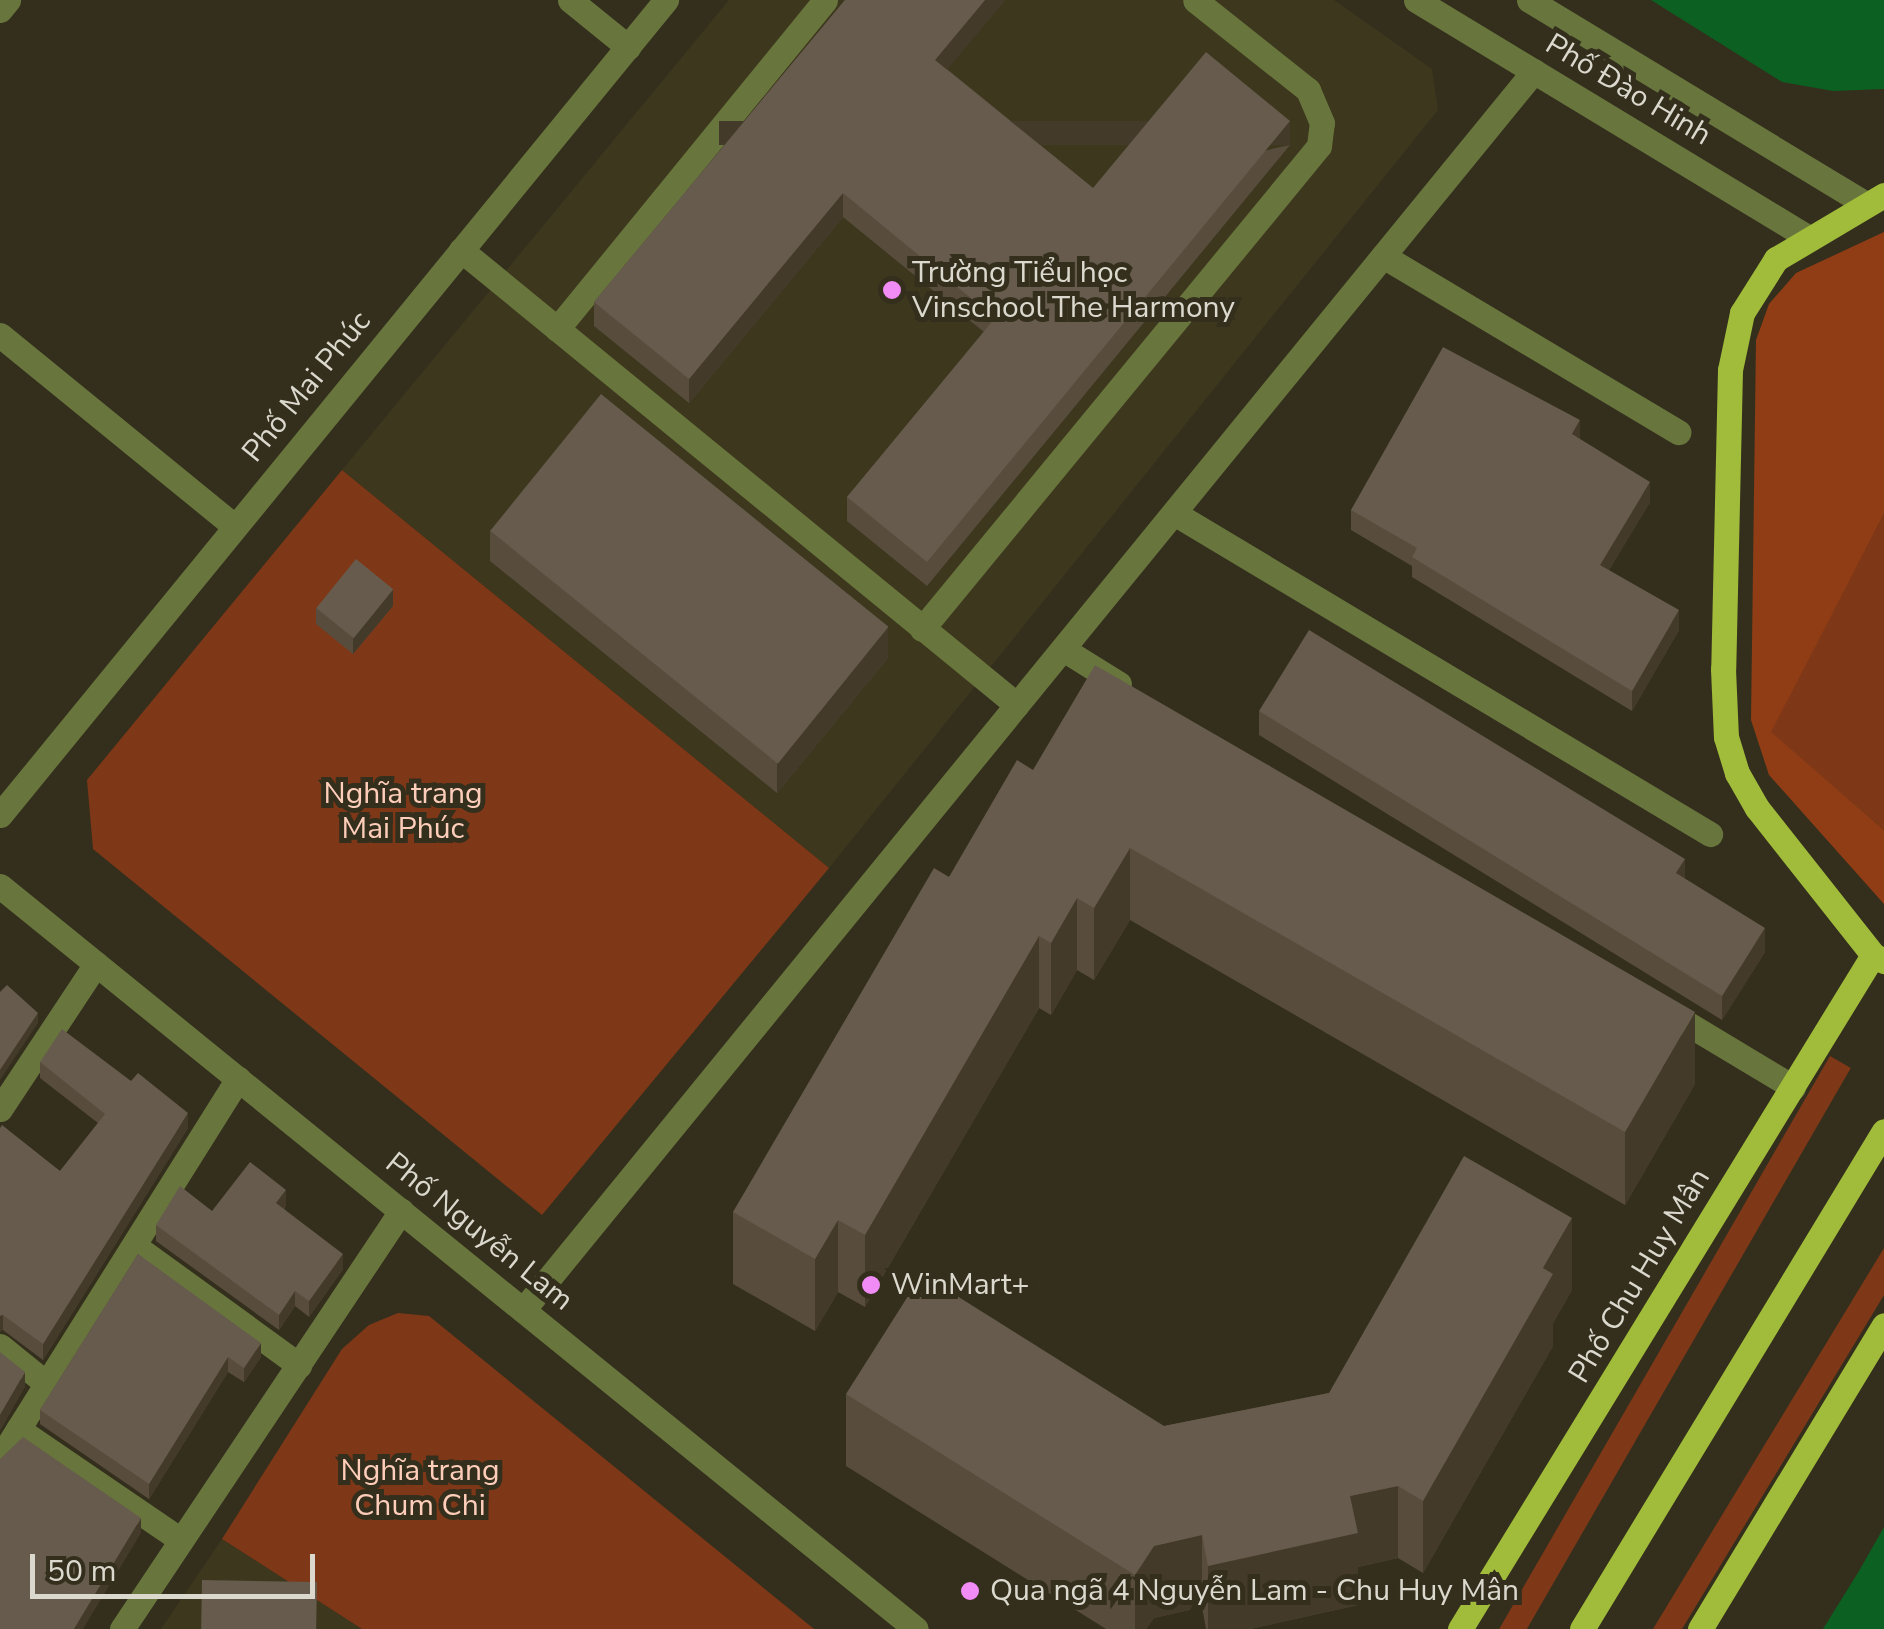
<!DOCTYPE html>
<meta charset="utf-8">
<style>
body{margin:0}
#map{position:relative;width:1884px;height:1629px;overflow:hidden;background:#342f1d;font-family:"Nunito Sans",sans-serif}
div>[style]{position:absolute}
.built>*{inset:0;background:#3d371e}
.green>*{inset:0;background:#7f3817;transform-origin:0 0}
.forest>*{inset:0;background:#903d15}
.water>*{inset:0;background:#0c6021}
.minor>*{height:25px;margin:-12.5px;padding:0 12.5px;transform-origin:12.5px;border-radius:12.5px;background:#68763d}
.major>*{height:25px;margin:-12.5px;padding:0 12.5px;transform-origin:12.5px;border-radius:12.5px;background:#a1bc3a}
.wall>*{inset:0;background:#584c3d}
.shaded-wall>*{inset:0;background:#443a2a;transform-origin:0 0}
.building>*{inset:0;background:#665b4c;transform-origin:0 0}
.dots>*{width:28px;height:28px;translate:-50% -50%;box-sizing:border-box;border:5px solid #342f1d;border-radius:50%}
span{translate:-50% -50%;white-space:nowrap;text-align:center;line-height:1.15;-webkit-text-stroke:10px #342f1d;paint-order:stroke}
.street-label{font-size:30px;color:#dbd8cd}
.poi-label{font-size:30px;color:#dbd8cd}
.left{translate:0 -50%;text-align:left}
.park-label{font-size:30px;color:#feceba}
.scale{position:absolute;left:30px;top:1554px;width:285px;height:45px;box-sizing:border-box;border:5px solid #dbd8cd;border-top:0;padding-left:12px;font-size:30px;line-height:35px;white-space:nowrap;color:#dbd8cd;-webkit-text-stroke:8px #342f1d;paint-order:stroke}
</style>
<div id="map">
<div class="built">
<i style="clip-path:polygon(729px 0,1334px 0,1432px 69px,1438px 110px,829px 868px,342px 470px)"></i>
<i style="clip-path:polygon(222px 1539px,362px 1629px,161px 1629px)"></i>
</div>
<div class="green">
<i style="clip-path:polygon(342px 470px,829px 868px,542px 1215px,93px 849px,87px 780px)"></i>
<i style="clip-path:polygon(1884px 514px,1884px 830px,1770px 732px)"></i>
<i style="left:1830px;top:1056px;width:24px;height:670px;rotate:30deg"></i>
<i style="clip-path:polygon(1884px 1248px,1884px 1295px,1682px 1629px,1653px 1629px)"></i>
<i style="clip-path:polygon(398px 1313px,429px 1316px,814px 1629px,362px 1629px,222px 1539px,342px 1349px,369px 1325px)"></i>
</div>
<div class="forest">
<i style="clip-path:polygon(1884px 232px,1884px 514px,1771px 732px,1884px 830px,1884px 904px,1769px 775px,1751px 720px,1756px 340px,1769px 304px,1796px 273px)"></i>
</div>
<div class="water">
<i style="clip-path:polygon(1651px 0,1884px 0,1884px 89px,1833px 91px,1782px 82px)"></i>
<i style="clip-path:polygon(1884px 1527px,1884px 1629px,1823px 1629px,1859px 1571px)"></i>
</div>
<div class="minor">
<i style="left:570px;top:0;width:75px;rotate:39deg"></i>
<i style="left:1416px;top:0;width:456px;rotate:31.2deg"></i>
<i style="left:1529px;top:0;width:392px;rotate:31.2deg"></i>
<i style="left:0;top:10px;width:13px;rotate:-51deg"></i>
<i style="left:461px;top:250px;width:718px;rotate:39.3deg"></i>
<i style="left:1383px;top:256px;width:344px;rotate:30.8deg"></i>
<i style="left:557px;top:329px;width:424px;rotate:-50.8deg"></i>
<i style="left:0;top:335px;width:303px;rotate:39.2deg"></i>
<i style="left:1174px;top:513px;width:625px;rotate:30.92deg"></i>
<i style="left:922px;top:629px;width:625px;rotate:-50.58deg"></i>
<i style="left:1319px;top:146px;width:23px;rotate:-83deg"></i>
<i style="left:1322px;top:123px;width:36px;rotate:-113deg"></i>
<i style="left:1308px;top:90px;width:144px;rotate:-141.5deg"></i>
<i style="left:1063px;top:649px;width:66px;rotate:32deg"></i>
<i style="left:0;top:815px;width:1053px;rotate:-50.75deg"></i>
<i style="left:0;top:886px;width:1179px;rotate:39.05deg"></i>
<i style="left:1668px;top:1012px;width:146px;rotate:31deg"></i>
<i style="left:0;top:1109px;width:174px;rotate:-56.5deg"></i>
<i style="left:135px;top:1246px;width:203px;rotate:36deg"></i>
<i style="left:523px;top:1310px;width:1599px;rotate:-50.79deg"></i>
<i style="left:0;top:1346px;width:60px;rotate:39deg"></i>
<i style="left:18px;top:1429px;width:197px;rotate:34.3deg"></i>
<i style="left:0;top:1458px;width:448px;rotate:-57.9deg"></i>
<i style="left:122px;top:1629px;width:503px;rotate:-56.28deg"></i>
</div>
<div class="major">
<i style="left:1884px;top:195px;width:126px;rotate:149.3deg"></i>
<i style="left:1776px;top:259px;width:64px;rotate:122.2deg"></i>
<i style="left:1742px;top:313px;width:58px;rotate:101.9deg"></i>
<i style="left:1730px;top:370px;width:299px;rotate:91.3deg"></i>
<i style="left:1723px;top:669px;width:68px;rotate:87.5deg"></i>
<i style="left:1726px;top:737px;width:38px;rotate:73deg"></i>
<i style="left:1737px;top:773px;width:40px;rotate:60.3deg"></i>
<i style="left:1757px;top:808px;width:187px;rotate:51.7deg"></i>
<i style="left:1873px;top:955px;width:13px;rotate:29deg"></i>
<i style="left:1460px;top:1629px;width:790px;rotate:-58.5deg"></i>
<i style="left:1582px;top:1629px;width:582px;rotate:-58.77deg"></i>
<i style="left:1700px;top:1629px;width:355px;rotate:-58.8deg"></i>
</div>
<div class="wall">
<i style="clip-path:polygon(845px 0,1005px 0,947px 69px,1093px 188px,1290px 145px,927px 586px,847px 521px,847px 497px,984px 332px,843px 217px,689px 403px,594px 326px,594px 302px)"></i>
<i style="clip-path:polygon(1580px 439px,1650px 502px,1609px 570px,1679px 630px,1632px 711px,1412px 577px,1412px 566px,1351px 530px,1351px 510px)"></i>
<i style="clip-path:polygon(490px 530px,888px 658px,777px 793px,490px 561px)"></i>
<i style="clip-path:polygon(393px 606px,353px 654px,316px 624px,316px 608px)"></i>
<i style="clip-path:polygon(1259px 711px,1685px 879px,1765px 952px,1722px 1020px,1259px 735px)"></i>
<i style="clip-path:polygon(1033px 770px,1695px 1084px,1625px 1205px,1130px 920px,1094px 980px,1077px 970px,1051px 1015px,1039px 1008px,865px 1307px,838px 1292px,815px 1331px,733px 1284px,733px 1212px,949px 877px)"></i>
<i style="clip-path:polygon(40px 1062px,188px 1128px,43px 1360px,3px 1330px,0 1128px,60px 1171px,98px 1123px,40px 1078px)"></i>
<i style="clip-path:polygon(286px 1205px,284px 1209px,343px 1269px,309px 1317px,295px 1306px,279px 1330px,156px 1241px,156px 1225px)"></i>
<i style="clip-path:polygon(138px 1254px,261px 1357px,244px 1382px,228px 1372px,149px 1499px,40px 1424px,40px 1410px)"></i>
<i style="clip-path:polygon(1572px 1290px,1553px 1323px,1553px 1346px,1423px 1573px,1398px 1558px,1358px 1567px,1358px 1605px,1250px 1629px,1206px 1629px,1202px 1607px,1154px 1618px,1146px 1629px,1106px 1629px,846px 1466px,846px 1394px,1164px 1426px,1329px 1393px)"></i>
</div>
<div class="shaded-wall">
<i style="clip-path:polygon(985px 0,1005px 0,935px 84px,935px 60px)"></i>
<i style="left:1290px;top:121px;width:24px;height:571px;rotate:90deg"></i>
<i style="clip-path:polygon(843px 193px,843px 217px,689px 403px,689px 379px)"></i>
<i style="clip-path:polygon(1580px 420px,1580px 441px,1572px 434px)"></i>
<i style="clip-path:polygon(1650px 482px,1650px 502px,1600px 585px,1600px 565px)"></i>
<i style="clip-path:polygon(393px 589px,393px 606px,353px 654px,353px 638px)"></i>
<i style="clip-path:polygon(1679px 610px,1679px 630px,1632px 711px,1632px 691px)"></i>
<i style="clip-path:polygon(888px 627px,888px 658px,777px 793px,777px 762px)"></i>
<i style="clip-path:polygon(1130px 848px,1130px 920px,1094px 980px,1094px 908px)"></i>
<i style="clip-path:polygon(1685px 859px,1685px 883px,1676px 873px)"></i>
<i style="clip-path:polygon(1077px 898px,1077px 970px,1051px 1015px,1051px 943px)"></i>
<i style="clip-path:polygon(1765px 928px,1765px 952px,1722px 1020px,1722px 996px)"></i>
<i style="clip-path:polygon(1039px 936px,1039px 1008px,865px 1307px,865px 1235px)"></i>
<i style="clip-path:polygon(1695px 1012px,1695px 1084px,1625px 1205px,1625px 1132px)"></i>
<i style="clip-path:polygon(38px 1013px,38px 1023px,0 1080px,0 1070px)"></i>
<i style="clip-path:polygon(188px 1113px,188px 1128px,43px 1360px,43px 1344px)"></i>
<i style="clip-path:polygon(286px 1190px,286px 1205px,276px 1218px,276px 1203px)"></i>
<i style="clip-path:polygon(1572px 1218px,1572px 1290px,1553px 1323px,1553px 1346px,1423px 1573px,1423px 1501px,1543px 1268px)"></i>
<i style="clip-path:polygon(838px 1220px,838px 1292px,815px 1331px,815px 1259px)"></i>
<i style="clip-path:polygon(343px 1254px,343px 1269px,309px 1317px,309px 1301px)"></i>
<i style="clip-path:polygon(295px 1291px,295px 1306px,279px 1330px,279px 1315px)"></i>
<i style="clip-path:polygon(3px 1315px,3px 1330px,0 1332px,0 1316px)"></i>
<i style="clip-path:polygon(261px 1343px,261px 1357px,244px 1382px,244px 1368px)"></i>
<i style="clip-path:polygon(228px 1357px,228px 1372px,149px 1499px,149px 1484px)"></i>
<i style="clip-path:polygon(25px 1372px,25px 1387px,0 1431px,0 1415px)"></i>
<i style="clip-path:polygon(1398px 1486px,1398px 1558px,1358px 1567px,1358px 1605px,1250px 1629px,1208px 1629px,1208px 1566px,1350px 1496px)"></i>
<i style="clip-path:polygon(141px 1518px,141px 1533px,83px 1629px,74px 1629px)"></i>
<i style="clip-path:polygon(1202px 1535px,1202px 1607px,1154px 1618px,1146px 1629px,1135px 1629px,1135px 1575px,1154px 1546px)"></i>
</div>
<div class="building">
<i style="clip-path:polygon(845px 0,985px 0,935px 60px,1093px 188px,1206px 52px,1290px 121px,927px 562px,847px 497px,995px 318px,843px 193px,689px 379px,594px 302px)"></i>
<i style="clip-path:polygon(1443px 347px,1580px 420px,1572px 434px,1650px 482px,1600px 565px,1679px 610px,1632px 691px,1412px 557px,1417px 548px,1351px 510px)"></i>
<i style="left:601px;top:394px;width:370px;height:176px;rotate:39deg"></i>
<i style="left:356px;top:559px;width:48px;height:63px;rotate:39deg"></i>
<i style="clip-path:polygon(1309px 630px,1685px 859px,1676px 873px,1765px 928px,1722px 996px,1259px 711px)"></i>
<i style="clip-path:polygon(1095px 665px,1695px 1012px,1625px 1132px,1130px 848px,1094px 908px,1077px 898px,1051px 943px,1039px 936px,865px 1235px,838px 1220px,815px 1259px,733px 1212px,934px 868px,949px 877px,1017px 760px,1033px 770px)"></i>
<i style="clip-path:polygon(7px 985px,38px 1013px,0 1070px,0 992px)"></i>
<i style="clip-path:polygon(62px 1029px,131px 1081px,138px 1073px,188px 1113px,43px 1344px,3px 1315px,0 1316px,0 1128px,2px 1125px,60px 1171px,105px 1114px,40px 1062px)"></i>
<i style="clip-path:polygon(1464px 1156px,1572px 1218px,1543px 1268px,1553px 1274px,1423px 1501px,1398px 1486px,1350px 1496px,1358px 1533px,1208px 1566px,1202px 1535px,1154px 1546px,1135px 1575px,846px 1394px,922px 1274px,1164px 1426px,1329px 1393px)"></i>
<i style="clip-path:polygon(250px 1162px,286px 1190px,276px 1203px,343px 1254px,309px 1301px,295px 1291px,279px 1315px,156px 1225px,180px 1186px,212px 1211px)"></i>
<i style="clip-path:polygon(138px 1254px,261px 1343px,244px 1368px,228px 1357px,149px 1484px,40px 1410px)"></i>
<i style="clip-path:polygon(0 1352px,25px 1372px,0 1415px)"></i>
<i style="clip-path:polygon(23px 1437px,141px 1518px,74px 1629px,0 1629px,0 1459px)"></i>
<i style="left:202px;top:1580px;width:115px;height:49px;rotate:1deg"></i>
</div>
<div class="dots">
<i style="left:892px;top:290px;background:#f18bf5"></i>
<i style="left:871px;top:1285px;background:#f18bf5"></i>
<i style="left:970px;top:1591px;background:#f18bf5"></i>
</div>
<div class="street-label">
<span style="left:1628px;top:90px;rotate:31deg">Phố Đào Hinh</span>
<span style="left:307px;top:387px;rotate:-51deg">Phố Mai Phúc</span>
<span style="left:479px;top:1232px;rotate:39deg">Phố Nguyễn Lam</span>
<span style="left:1640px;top:1276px;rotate:-59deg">Phố Chu Huy Mân</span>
</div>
<div class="poi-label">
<span class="left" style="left:912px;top:290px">Trường Tiểu học<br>Vinschool The Harmony</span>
<span class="left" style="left:891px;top:1285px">WinMart+</span>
<span class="left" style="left:990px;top:1591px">Qua ngã 4 Nguyễn Lam - Chu Huy Mân</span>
</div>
<div class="park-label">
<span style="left:403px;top:811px">Nghĩa trang<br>Mai Phúc</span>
<span style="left:420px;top:1488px">Nghĩa trang<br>Chum Chi</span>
</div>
<div class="scale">50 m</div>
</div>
